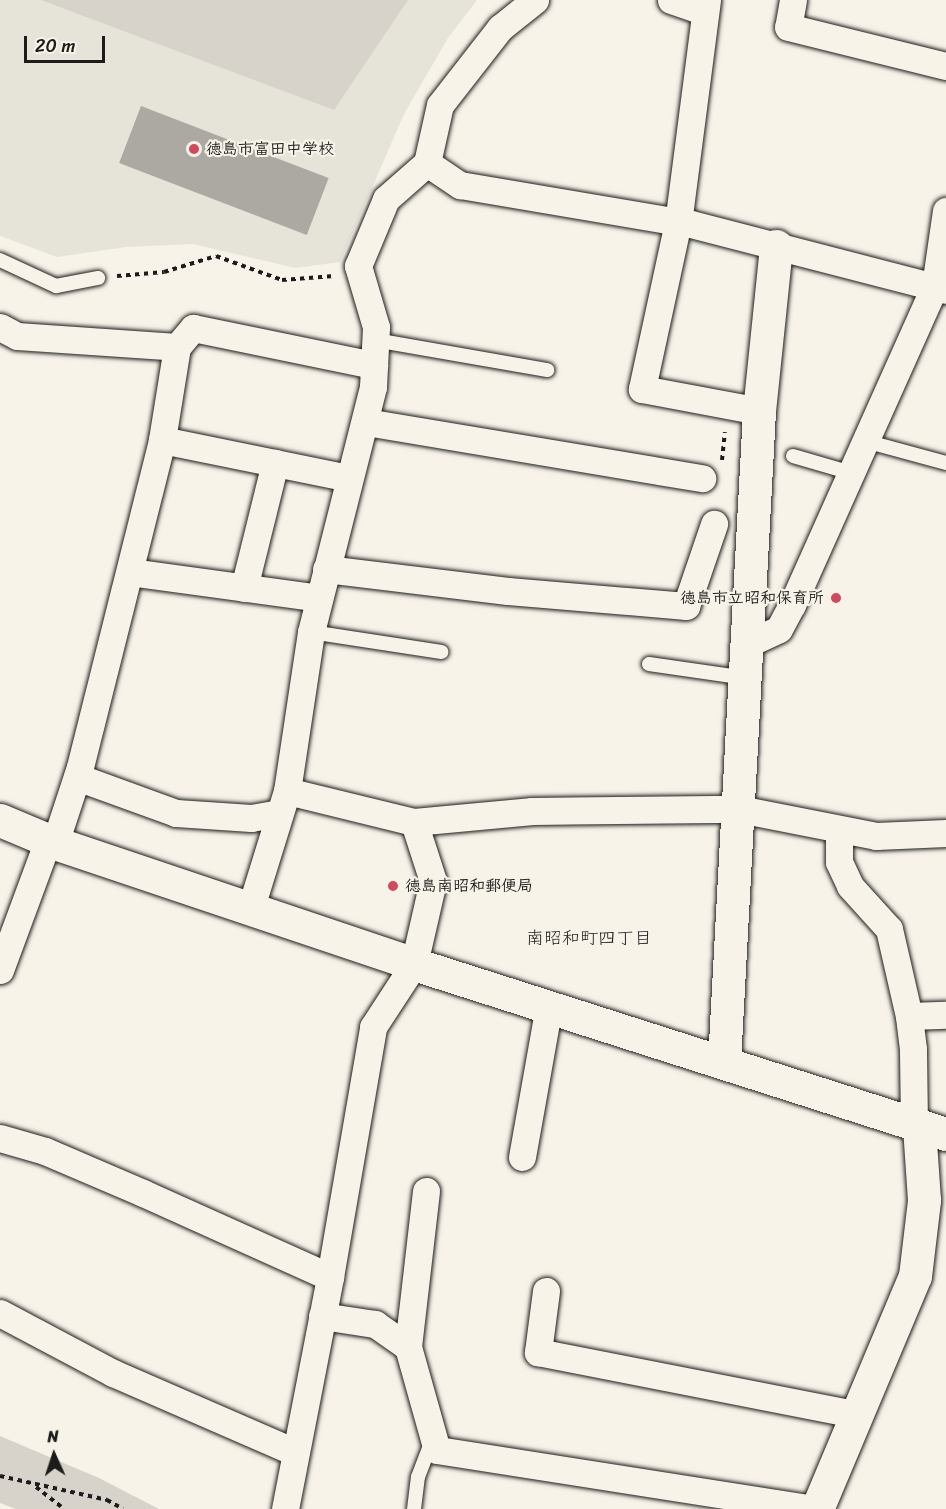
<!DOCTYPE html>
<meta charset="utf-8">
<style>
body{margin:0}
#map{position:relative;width:946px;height:1509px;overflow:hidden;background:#f7f3e8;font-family:Sriracha,"Klee One",sans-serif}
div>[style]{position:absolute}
.built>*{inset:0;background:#e6e3d9}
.green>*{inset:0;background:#d7d3cb}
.water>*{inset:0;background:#aca9a2;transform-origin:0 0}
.path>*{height:4px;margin-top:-2px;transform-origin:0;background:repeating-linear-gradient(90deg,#1c1c1c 0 4.5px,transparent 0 9px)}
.roads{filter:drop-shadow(0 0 2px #1c1c1c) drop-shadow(0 0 2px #1c1c1c)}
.service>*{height:14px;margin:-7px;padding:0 7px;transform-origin:7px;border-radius:7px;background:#f7f3e8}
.minor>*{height:27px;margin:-13.5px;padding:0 13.5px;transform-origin:13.5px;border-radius:13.5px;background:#f7f3e8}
.tertiary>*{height:33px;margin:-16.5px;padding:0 16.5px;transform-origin:16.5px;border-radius:16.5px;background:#f7f3e8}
.dots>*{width:16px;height:16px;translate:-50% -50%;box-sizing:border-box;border:3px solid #f7f3e8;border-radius:50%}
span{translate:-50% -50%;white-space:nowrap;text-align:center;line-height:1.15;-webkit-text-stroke:4.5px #f7f3e8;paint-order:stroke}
.poi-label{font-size:16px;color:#1c1c1c;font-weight:700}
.left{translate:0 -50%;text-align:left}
.right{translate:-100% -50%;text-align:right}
.neighbourhood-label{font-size:18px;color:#1c1c1c}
.north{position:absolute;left:24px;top:1425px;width:60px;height:60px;-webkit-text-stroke:4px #f7f3e8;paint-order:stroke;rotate:357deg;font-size:16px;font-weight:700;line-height:24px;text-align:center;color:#1c1c1c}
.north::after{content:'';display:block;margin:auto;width:21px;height:27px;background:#1c1c1c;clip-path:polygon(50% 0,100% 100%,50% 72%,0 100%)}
.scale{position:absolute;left:24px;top:36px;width:81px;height:27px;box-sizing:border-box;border:3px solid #1c1c1c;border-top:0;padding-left:8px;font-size:18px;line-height:21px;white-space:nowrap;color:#1c1c1c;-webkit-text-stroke:4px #f7f3e8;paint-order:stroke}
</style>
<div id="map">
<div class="built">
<i style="clip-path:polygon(0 0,477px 0,448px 38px,404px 114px,340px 262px,295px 268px,193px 244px,126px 247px,57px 257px,0 236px)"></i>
</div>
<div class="green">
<i style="clip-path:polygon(41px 0,408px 0,334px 110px)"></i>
<i style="clip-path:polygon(0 1436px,99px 1478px,159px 1509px,16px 1509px,0 1503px)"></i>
</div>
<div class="water">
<i style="left:141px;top:106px;width:201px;height:61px;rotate:21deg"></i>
</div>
<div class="path">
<i style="left:117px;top:276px;width:47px;rotate:-4.9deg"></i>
<i style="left:164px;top:272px;width:54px;rotate:-17.1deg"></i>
<i style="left:216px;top:256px;width:70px;rotate:20deg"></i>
<i style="left:282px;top:280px;width:52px;rotate:-4.4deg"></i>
<i style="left:722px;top:460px;width:28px;rotate:-84deg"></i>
<i style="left:0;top:1476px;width:110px;rotate:12.6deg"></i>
<i style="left:107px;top:1500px;width:18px;rotate:29deg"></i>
<i style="left:36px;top:1487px;width:36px;rotate:38deg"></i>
</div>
<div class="roads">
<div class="service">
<i style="left:0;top:260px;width:62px;rotate:24.9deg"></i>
<i style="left:56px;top:286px;width:43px;rotate:-10.8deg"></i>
<i style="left:375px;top:340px;width:175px;rotate:9.9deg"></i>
<i style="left:865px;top:441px;width:84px;rotate:15.2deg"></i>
<i style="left:793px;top:456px;width:60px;rotate:16.3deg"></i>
<i style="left:311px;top:632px;width:132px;rotate:8.7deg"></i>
<i style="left:649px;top:664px;width:98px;rotate:8.2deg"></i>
<i style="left:414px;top:1509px;width:32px;rotate:-83deg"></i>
<i style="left:418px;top:1477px;width:39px;rotate:-69deg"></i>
</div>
<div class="minor">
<i style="left:671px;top:0;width:36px;rotate:19deg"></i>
<i style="left:707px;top:0;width:224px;rotate:97.4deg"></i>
<i style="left:678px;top:222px;width:171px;rotate:102.2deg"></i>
<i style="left:642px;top:389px;width:119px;rotate:10.6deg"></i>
<i style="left:793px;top:0;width:27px;rotate:100deg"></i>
<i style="left:788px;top:27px;width:163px;rotate:13.9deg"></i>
<i style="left:427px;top:163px;width:40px;rotate:34deg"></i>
<i style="left:460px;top:185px;width:234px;rotate:9.6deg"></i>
<i style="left:691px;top:224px;width:263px;rotate:14.5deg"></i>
<i style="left:0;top:327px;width:19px;rotate:28deg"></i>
<i style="left:17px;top:336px;width:160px;rotate:3.9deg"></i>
<i style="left:177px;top:347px;width:25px;rotate:-50deg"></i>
<i style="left:193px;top:328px;width:185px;rotate:11.6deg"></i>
<i style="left:177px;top:347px;width:94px;rotate:99.2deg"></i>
<i style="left:162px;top:440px;width:190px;rotate:11.5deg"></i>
<i style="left:366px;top:422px;width:341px;rotate:9.5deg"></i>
<i style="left:326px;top:569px;width:183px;rotate:6.9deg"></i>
<i style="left:508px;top:591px;width:179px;rotate:4.8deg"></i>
<i style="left:686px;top:606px;width:87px;rotate:-71.1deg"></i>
<i style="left:130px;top:572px;width:191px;rotate:7.8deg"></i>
<i style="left:244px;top:588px;width:129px;rotate:-76.1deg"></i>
<i style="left:747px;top:644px;width:35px;rotate:-25deg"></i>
<i style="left:779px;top:629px;width:27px;rotate:-62deg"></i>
<i style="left:792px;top:605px;width:350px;rotate:-65.9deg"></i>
<i style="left:935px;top:286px;width:76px;rotate:-81.7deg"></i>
<i style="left:77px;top:777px;width:105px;rotate:20deg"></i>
<i style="left:176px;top:813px;width:75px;rotate:3.8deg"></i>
<i style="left:251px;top:818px;width:29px;rotate:-10deg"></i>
<i style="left:287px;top:791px;width:131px;rotate:13.7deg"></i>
<i style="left:414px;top:822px;width:119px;rotate:-5.3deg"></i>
<i style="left:532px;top:811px;width:207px;rotate:-0.6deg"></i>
<i style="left:739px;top:809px;width:140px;rotate:11.1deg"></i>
<i style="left:876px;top:836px;width:70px;rotate:-2.5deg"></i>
<i style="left:839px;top:831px;width:31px;rotate:90deg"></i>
<i style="left:839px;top:862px;width:26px;rotate:65deg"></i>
<i style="left:850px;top:886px;width:58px;rotate:47.8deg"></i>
<i style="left:889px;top:929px;width:89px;rotate:77.1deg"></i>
<i style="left:55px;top:843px;width:80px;rotate:-71.8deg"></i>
<i style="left:80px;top:767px;width:337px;rotate:-75.9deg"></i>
<i style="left:251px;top:907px;width:121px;rotate:-72.8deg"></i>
<i style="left:287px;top:791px;width:161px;rotate:-81.4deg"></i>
<i style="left:311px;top:632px;width:253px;rotate:-75.8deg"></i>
<i style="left:373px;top:387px;width:60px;rotate:-87.1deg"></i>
<i style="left:376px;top:327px;width:64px;rotate:-106.4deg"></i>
<i style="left:358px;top:266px;width:73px;rotate:-67.3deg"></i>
<i style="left:386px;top:199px;width:55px;rotate:-41.3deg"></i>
<i style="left:427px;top:163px;width:59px;rotate:-77.4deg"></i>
<i style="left:440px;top:105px;width:98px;rotate:-52.1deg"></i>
<i style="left:500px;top:28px;width:45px;rotate:-38.7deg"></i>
<i style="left:0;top:970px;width:139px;rotate:-69.7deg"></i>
<i style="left:914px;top:1124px;width:75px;rotate:-90.8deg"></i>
<i style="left:913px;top:1049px;width:33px;rotate:-97deg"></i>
<i style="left:909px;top:1016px;width:37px;rotate:-2deg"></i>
<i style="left:0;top:1138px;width:47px;rotate:16.1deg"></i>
<i style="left:45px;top:1151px;width:107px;rotate:23.2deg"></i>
<i style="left:143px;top:1193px;width:205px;rotate:24.2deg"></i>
<i style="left:330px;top:1277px;width:254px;rotate:-80.2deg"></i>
<i style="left:373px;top:1027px;width:75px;rotate:-56.9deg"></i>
<i style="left:414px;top:964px;width:85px;rotate:-77.1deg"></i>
<i style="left:433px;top:881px;width:62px;rotate:-107.9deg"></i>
<i style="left:522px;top:1157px;width:153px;rotate:-79.9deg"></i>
<i style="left:426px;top:1191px;width:157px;rotate:96.6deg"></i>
<i style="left:408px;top:1347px;width:107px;rotate:74.3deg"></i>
<i style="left:437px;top:1450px;width:380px;rotate:8.9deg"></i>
<i style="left:546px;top:1291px;width:62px;rotate:97.5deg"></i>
<i style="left:538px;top:1352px;width:323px;rotate:11.1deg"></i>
<i style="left:0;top:1313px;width:128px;rotate:28deg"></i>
<i style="left:113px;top:1373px;width:198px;rotate:23.5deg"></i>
<i style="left:322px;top:1316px;width:54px;rotate:8.6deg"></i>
<i style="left:375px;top:1324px;width:40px;rotate:34.9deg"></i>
<i style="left:285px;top:1509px;width:236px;rotate:-79deg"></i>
</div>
<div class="tertiary">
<i style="left:0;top:820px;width:60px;rotate:22.7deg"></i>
<i style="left:55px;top:843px;width:379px;rotate:18.6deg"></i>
<i style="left:414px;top:964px;width:559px;rotate:17.72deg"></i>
<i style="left:724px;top:1062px;width:652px;rotate:-86.92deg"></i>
<i style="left:759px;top:411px;width:166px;rotate:-84.1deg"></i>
<i style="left:817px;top:1509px;width:253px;rotate:-67.2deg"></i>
<i style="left:915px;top:1276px;width:77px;rotate:-83.2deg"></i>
<i style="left:924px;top:1200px;width:73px;rotate:-93.9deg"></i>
</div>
</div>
<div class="dots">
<i style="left:194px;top:149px;background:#d1495b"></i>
<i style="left:836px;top:598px;background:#d1495b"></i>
<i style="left:393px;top:886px;background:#d1495b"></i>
</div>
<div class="poi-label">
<span class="left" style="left:206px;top:149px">徳島市富田中学校</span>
<span class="right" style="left:824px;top:598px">徳島市立昭和保育所</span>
<span class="left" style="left:405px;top:886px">徳島南昭和郵便局</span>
</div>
<div class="neighbourhood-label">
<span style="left:589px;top:938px">南昭和町四丁目</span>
</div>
<div class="north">N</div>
<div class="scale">20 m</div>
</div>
